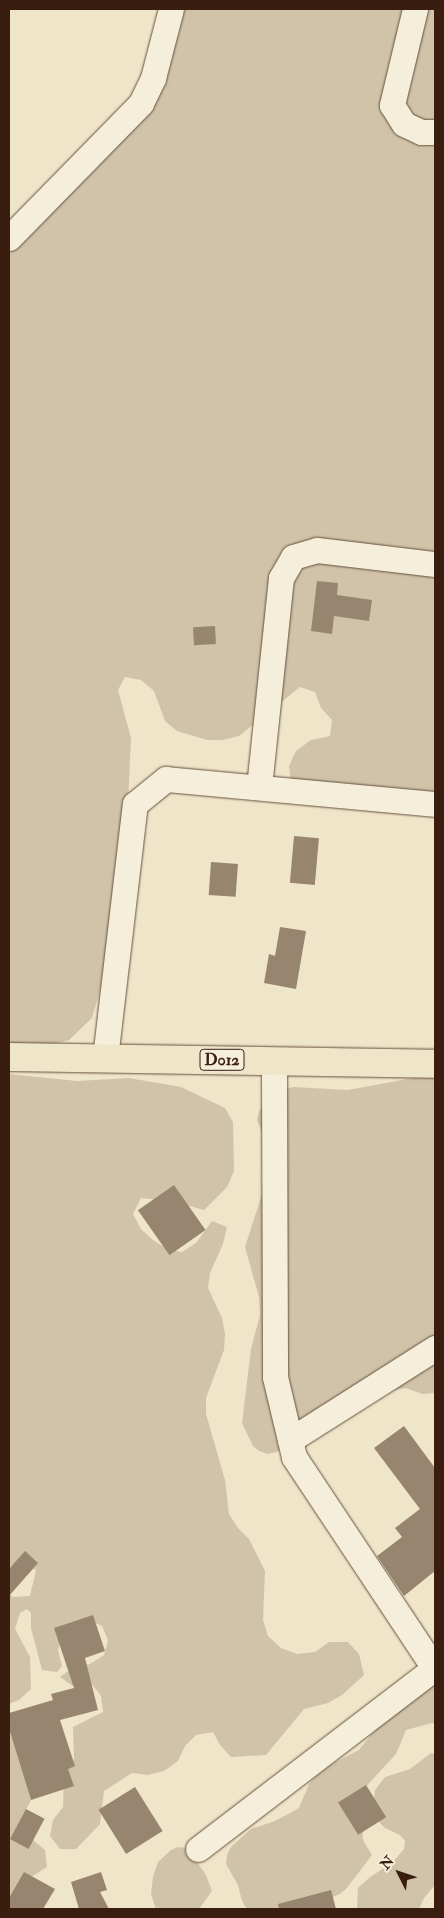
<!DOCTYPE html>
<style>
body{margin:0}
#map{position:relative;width:444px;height:1918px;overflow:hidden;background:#efe5c8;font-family:"IM FELL Double Pica",serif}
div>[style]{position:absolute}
.green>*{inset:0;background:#d0c3a9}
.building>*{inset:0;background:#988570;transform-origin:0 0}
.roads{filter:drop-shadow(0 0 1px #66503e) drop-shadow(0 0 1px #66503e)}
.minor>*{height:25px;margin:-12.5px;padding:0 12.5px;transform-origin:12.5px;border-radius:12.5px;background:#f5eedb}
.major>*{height:28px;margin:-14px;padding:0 14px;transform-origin:14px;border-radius:14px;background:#efe5c8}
span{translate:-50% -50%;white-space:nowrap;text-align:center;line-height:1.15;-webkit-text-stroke:4.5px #f5eedb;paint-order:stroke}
.shield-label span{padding:1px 4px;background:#f5eedb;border:1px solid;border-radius:4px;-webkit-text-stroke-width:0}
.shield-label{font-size:16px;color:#391e10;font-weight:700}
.frame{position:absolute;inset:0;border:10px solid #391e10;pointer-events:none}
.north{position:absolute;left:374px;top:1848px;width:50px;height:50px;-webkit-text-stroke:4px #f5eedb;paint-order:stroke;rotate:311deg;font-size:14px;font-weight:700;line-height:20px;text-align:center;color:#391e10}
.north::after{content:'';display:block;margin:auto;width:18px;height:22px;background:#391e10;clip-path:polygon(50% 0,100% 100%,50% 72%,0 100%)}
</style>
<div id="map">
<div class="green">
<i style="clip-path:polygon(169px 9px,435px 9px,435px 812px,291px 782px,289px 766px,296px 751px,311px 740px,330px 736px,332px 720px,321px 708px,315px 692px,300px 687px,239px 736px,223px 740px,207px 740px,177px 731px,165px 721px,154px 691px,141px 680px,125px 677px,118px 690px,131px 738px,127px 824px,110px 956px,92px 1018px,69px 1040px,9px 1057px,9px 253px,81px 181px,140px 99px)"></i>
<i style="clip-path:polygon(9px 1074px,77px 1081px,129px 1078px,181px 1087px,225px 1108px,233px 1122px,234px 1171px,227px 1187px,204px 1210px,172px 1201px,141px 1198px,133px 1214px,141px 1229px,153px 1240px,167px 1249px,182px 1252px,196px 1243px,212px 1221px,227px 1227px,223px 1244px,210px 1273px,208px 1288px,222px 1318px,225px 1334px,224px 1350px,206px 1398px,206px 1414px,225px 1480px,229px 1514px,238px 1528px,249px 1539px,265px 1571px,263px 1620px,268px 1636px,281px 1648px,297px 1654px,315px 1652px,329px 1642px,348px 1642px,359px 1654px,364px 1675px,342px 1695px,328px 1703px,304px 1709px,266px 1755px,231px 1757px,220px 1745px,213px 1732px,196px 1735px,185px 1746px,178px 1761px,164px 1771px,148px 1775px,132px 1773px,104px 1791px,100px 1824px,76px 1849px,60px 1849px,50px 1836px,53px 1820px,63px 1807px,64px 1774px,74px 1760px,73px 1727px,103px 1712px,101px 1696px,91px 1683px,73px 1686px,60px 1677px,74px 1667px,90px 1664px,104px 1655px,108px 1640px,102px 1626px,87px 1619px,63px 1636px,58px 1650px,62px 1666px,57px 1672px,42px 1670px,31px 1628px,31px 1613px,27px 1609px,20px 1613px,15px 1629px,30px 1657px,31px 1689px,19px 1700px,9px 1704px,9px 1593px,13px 1597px,30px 1596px,36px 1570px,21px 1564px,9px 1567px)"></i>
<i style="clip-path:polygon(424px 1076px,435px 1077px,435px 1393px,422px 1394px,406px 1388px,374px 1394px,342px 1410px,277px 1452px,268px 1454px,259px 1451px,253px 1446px,242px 1423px,251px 1349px,260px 1315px,259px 1297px,245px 1247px,270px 1169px,270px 1151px,257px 1120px,259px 1111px,275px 1092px,293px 1087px,348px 1090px)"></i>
<i style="clip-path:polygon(435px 1683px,435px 1724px,432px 1723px,406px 1730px,396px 1754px,362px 1791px,363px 1840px,372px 1855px,346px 1889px,340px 1894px,318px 1903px,314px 1909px,247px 1909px,242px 1901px,238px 1885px,226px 1864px,227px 1855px,231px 1847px,251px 1829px,275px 1821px,299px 1808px,309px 1784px,315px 1777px,328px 1766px,359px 1750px,396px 1703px)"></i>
<i style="clip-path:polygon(9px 1722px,12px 1723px,26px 1743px,17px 1755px,24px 1768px,31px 1800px,20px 1821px,33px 1840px,45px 1850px,47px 1867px,20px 1884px,16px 1900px,21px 1909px,9px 1909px)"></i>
<i style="clip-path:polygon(431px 1753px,435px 1754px,435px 1885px,424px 1898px,419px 1909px,357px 1909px,358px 1888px,370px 1877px,392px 1863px,404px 1849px,405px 1841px,400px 1835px,385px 1828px,379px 1822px,374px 1798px,375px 1790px,385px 1777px,410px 1769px)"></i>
<i style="clip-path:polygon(178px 1847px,187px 1848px,206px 1875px,212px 1891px,199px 1909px,156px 1909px,151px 1894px,153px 1877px,158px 1862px,171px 1850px)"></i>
</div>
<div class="building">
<i style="clip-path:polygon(317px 581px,338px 583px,337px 595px,372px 600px,369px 621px,334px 616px,332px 634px,311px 631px)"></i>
<i style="left:215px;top:626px;width:18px;height:22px;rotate:87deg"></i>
<i style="left:294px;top:836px;width:25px;height:47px;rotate:5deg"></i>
<i style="left:211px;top:862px;width:27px;height:33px;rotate:4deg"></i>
<i style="clip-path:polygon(280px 927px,306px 931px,296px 989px,264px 983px,269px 954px,275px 956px)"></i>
<i style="left:174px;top:1185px;width:55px;height:44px;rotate:55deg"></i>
<i style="clip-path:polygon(404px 1426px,435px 1468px,435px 1571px,404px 1596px,377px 1556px,402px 1537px,395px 1528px,420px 1509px,374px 1448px)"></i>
<i style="clip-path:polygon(25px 1551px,38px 1563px,9px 1596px,9px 1569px)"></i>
<i style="clip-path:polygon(93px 1615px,105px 1651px,85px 1658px,98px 1710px,60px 1720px,75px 1766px,68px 1769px,74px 1786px,31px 1800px,9px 1728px,9px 1713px,53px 1700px,51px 1694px,74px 1688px,54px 1628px)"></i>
<i style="left:366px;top:1785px;width:38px;height:33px;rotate:58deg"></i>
<i style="left:135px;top:1787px;width:52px;height:43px;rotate:58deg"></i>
<i style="left:26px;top:1809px;width:21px;height:34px;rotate:28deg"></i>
<i style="clip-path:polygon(24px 1872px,55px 1889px,43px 1909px,9px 1909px,9px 1898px)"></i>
<i style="clip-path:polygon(101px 1872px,107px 1890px,100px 1892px,109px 1909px,79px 1909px,71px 1882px)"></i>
<i style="clip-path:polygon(331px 1890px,336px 1909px,279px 1909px,278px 1904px)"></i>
</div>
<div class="roads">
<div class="minor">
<i style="left:415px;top:9px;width:99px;rotate:103.5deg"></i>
<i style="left:392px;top:105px;width:22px;rotate:58deg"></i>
<i style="left:404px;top:124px;width:19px;rotate:25deg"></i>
<i style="left:421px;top:132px;width:14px"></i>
<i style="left:9px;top:238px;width:189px;rotate:-45.6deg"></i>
<i style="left:141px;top:103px;width:28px;rotate:-64deg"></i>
<i style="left:153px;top:78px;width:71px;rotate:-75.4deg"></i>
<i style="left:259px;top:787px;width:210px;rotate:-84deg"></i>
<i style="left:281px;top:578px;width:24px;rotate:-60deg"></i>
<i style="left:293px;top:557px;width:25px;rotate:-16deg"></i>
<i style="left:317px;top:550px;width:119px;rotate:6.8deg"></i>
<i style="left:105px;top:1058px;width:256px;rotate:-83.3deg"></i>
<i style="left:135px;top:804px;width:40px;rotate:-39deg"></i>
<i style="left:166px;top:779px;width:270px;rotate:5.3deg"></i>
<i style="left:280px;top:1061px;width:13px;rotate:117deg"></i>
<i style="left:274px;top:1073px;width:304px;rotate:89.8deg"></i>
<i style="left:275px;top:1377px;width:82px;rotate:76.6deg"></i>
<i style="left:294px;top:1457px;width:253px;rotate:56.4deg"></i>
<i style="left:290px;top:1440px;width:172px;rotate:-32.4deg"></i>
<i style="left:198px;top:1849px;width:298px;rotate:-37.4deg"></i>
</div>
<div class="major">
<i style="left:9px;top:1057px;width:426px;rotate:0.9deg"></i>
</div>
</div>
<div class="shield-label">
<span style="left:222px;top:1060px">D012</span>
</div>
<div class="frame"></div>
<div class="north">N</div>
</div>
